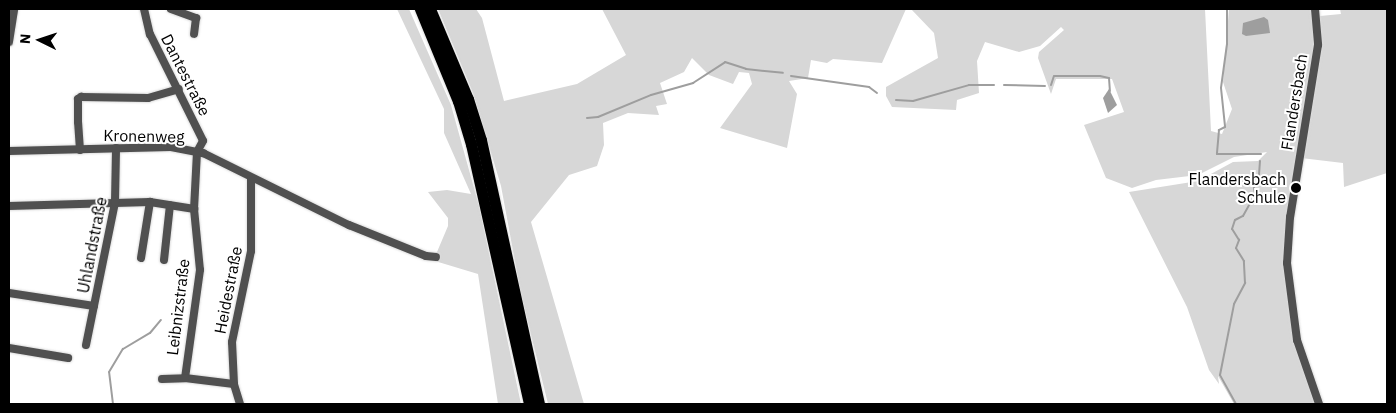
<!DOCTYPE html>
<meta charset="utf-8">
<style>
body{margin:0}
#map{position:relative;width:1396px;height:413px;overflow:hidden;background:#fff;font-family:"IBM Plex Sans",sans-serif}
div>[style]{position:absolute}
.green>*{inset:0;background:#d7d7d7}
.water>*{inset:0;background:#9e9e9e}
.stream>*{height:2px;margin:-1px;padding:0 1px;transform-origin:1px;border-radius:1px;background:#9e9e9e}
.roads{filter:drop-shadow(0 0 1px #dbdbdb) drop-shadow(0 0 1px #dbdbdb)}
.minor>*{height:8px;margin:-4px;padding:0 4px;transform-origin:4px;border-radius:4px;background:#505050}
.highway>*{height:11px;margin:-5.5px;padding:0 5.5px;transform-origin:5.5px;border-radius:5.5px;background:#000}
.dots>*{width:14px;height:14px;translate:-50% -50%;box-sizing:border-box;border:2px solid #fff;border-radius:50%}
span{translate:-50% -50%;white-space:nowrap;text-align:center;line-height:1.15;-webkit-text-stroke:4px #fff;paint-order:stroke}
.street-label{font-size:16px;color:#000}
.poi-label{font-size:16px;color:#000}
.right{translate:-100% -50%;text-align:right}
.frame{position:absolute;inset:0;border:10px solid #000;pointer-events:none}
.north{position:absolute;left:15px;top:15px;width:50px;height:50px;-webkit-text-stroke:4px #fff;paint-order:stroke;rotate:274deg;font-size:14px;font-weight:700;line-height:20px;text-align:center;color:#000}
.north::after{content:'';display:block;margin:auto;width:18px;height:22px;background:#000;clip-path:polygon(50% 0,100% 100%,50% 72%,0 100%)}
</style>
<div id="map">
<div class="green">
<i style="clip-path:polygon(397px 9px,409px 9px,451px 105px,479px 206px,521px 404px,498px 404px,478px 274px,425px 258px,437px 252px,448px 226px,448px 218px,428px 192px,447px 190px,471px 194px,444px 133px,444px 109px)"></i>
<i style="clip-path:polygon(438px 9px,476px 9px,482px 18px,504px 101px,577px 84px,626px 55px,602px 9px,906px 9px,882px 63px,833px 59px,827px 63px,811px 60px,808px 78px,789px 81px,797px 94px,787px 148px,720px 128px,752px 84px,749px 73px,739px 72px,733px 84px,709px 75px,692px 58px,684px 72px,660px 83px,667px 104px,656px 106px,659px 115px,628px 113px,603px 123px,604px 145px,597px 166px,569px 175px,531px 222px,584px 404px,548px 404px,521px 294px,501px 186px,473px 93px)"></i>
<i style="clip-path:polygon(911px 9px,1205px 9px,1211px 131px,1222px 134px,1232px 109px,1223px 82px,1229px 9px,1313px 9px,1316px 32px,1286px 279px,1291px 318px,1316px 404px,1234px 404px,1218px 376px,1219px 384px,1209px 370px,1187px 307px,1129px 192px,1198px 181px,1233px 162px,1258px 161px,1267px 152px,1234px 157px,1198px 175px,1156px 180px,1132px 188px,1106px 178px,1084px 125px,1124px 112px,1112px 79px,1056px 79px,1051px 94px,1038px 58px,1039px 52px,1064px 30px,1061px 27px,1040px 46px,1019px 52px,985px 42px,977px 61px,979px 93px,957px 100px,956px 110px,892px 107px,886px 96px,886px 87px,938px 58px,934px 33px)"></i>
<i style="clip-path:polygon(1340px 9px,1387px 9px,1387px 173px,1344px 187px,1343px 163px,1301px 158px,1320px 46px,1320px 16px,1341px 14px)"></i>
</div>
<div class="water">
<i style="clip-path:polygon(1264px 17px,1268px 20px,1270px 33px,1246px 36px,1242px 34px,1243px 23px)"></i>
<i style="clip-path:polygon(1109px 89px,1117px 105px,1108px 113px,1103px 98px)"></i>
</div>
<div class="stream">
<i style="left:1227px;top:9px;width:35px;rotate:90deg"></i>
<i style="left:1227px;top:44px;width:44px;rotate:97.8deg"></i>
<i style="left:1221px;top:88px;width:39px;rotate:84deg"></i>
<i style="left:1225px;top:127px;width:7px;rotate:153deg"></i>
<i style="left:1219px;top:130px;width:24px;rotate:95deg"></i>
<i style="left:1217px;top:154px;width:44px"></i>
<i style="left:791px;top:76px;width:79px;rotate:8deg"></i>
<i style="left:869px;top:87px;width:10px;rotate:37deg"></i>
<i style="left:1004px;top:85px;width:41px;rotate:1.4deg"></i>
<i style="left:1051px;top:85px;width:9px;rotate:-72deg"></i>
<i style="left:1054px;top:76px;width:46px"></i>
<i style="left:1100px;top:76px;width:9px;rotate:13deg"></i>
<i style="left:1109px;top:78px;width:13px;rotate:86deg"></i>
<i style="left:896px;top:100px;width:17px;rotate:3deg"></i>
<i style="left:913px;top:101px;width:58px;rotate:-15.9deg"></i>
<i style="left:969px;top:85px;width:25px"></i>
<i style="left:587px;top:118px;width:11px;rotate:-5deg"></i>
<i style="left:598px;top:117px;width:57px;rotate:-22.5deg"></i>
<i style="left:651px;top:95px;width:44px;rotate:-15.9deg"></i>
<i style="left:693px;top:83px;width:38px;rotate:-33deg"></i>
<i style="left:725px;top:62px;width:22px;rotate:18deg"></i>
<i style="left:746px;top:69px;width:37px;rotate:6deg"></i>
<i style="left:113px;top:404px;width:32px;rotate:-97deg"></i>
<i style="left:109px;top:372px;width:27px;rotate:-59deg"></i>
<i style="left:123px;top:349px;width:31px;rotate:-31deg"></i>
<i style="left:150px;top:333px;width:17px;rotate:-50deg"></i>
<i style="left:1236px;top:404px;width:33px;rotate:-119deg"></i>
<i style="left:1220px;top:375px;width:72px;rotate:-78.8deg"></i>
<i style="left:1234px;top:304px;width:24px;rotate:-62deg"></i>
<i style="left:1245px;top:283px;width:22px;rotate:-93deg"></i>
<i style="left:1244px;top:261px;width:15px;rotate:-122deg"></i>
<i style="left:1236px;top:248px;width:9px;rotate:-69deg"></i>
<i style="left:1239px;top:240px;width:13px;rotate:-122deg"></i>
<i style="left:1232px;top:229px;width:9px;rotate:-72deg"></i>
<i style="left:1235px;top:220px;width:9px;rotate:-27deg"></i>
<i style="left:1243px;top:216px;width:25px;rotate:-61deg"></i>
<i style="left:1255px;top:194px;width:13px;rotate:-99deg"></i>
<i style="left:1253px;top:181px;width:8px;rotate:-45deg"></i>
<i style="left:1259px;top:175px;width:14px;rotate:-86deg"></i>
</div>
<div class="roads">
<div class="minor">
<i style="left:144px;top:9px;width:26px;rotate:77deg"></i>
<i style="left:150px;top:34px;width:119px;rotate:63.6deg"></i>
<i style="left:203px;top:141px;width:13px;rotate:119deg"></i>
<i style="left:197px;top:152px;width:57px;rotate:93deg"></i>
<i style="left:194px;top:209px;width:61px;rotate:84.4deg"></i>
<i style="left:200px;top:270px;width:109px;rotate:97.9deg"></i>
<i style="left:185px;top:378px;width:49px;rotate:7deg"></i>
<i style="left:171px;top:9px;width:27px;rotate:20deg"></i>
<i style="left:196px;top:18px;width:16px;rotate:97deg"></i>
<i style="left:1315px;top:9px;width:36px;rotate:85deg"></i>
<i style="left:1318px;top:45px;width:174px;rotate:99.2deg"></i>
<i style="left:1290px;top:217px;width:46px;rotate:93.7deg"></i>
<i style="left:1287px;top:263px;width:78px;rotate:82.6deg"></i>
<i style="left:1297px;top:340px;width:68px;rotate:71deg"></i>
<i style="left:9px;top:42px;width:33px;rotate:-81deg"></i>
<i style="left:80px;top:150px;width:28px;rotate:-94deg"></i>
<i style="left:78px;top:122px;width:23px;rotate:-90deg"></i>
<i style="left:78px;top:99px;width:4px;rotate:-34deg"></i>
<i style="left:81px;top:97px;width:67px;rotate:0.9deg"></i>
<i style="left:148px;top:98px;width:32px;rotate:-16deg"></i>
<i style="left:9px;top:151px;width:162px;rotate:-1.4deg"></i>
<i style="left:171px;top:147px;width:33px;rotate:11deg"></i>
<i style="left:203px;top:153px;width:163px;rotate:26.3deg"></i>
<i style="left:349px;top:225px;width:83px;rotate:21.9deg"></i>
<i style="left:426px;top:256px;width:10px;rotate:6deg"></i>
<i style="left:9px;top:206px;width:141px;rotate:-1.6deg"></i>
<i style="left:150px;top:202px;width:45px;rotate:9deg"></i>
<i style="left:141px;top:258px;width:57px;rotate:-80.9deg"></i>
<i style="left:164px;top:260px;width:55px;rotate:-83.8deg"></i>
<i style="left:9px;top:293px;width:86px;rotate:8.7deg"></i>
<i style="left:86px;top:345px;width:146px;rotate:-78.5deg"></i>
<i style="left:115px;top:202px;width:54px;rotate:-88.9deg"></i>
<i style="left:9px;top:348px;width:60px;rotate:9.6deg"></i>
<i style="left:162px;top:379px;width:23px;rotate:-2deg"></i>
<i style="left:240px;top:404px;width:21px;rotate:-107deg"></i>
<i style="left:234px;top:384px;width:42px;rotate:-92.7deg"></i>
<i style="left:232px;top:342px;width:93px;rotate:-78.2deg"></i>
<i style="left:251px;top:251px;width:72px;rotate:-90deg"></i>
</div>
<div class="highway">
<i style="left:420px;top:9px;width:100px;rotate:67.6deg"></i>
<i style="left:458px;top:101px;width:45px;rotate:73.2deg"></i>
<i style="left:471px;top:144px;width:266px;rotate:77.4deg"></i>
<i style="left:430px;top:9px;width:98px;rotate:67.1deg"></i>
<i style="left:468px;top:99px;width:43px;rotate:72.4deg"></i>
<i style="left:481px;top:140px;width:270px;rotate:77.6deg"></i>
</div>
</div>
<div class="dots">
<i style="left:1296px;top:188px;background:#000"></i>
</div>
<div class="street-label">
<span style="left:186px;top:75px;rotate:63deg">Dantestraße</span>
<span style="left:1294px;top:102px;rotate:-81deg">Flandersbach</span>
<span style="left:144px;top:136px;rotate:1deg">Kronenweg</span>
<span style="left:92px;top:245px;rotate:-79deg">Uhlandstraße</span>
<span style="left:228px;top:290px;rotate:-79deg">Heidestraße</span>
<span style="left:178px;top:307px;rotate:-83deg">Leibnizstraße</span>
</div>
<div class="poi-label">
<span class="right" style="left:1286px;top:188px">Flandersbach<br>Schule</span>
</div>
<div class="frame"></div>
<div class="north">N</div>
</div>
